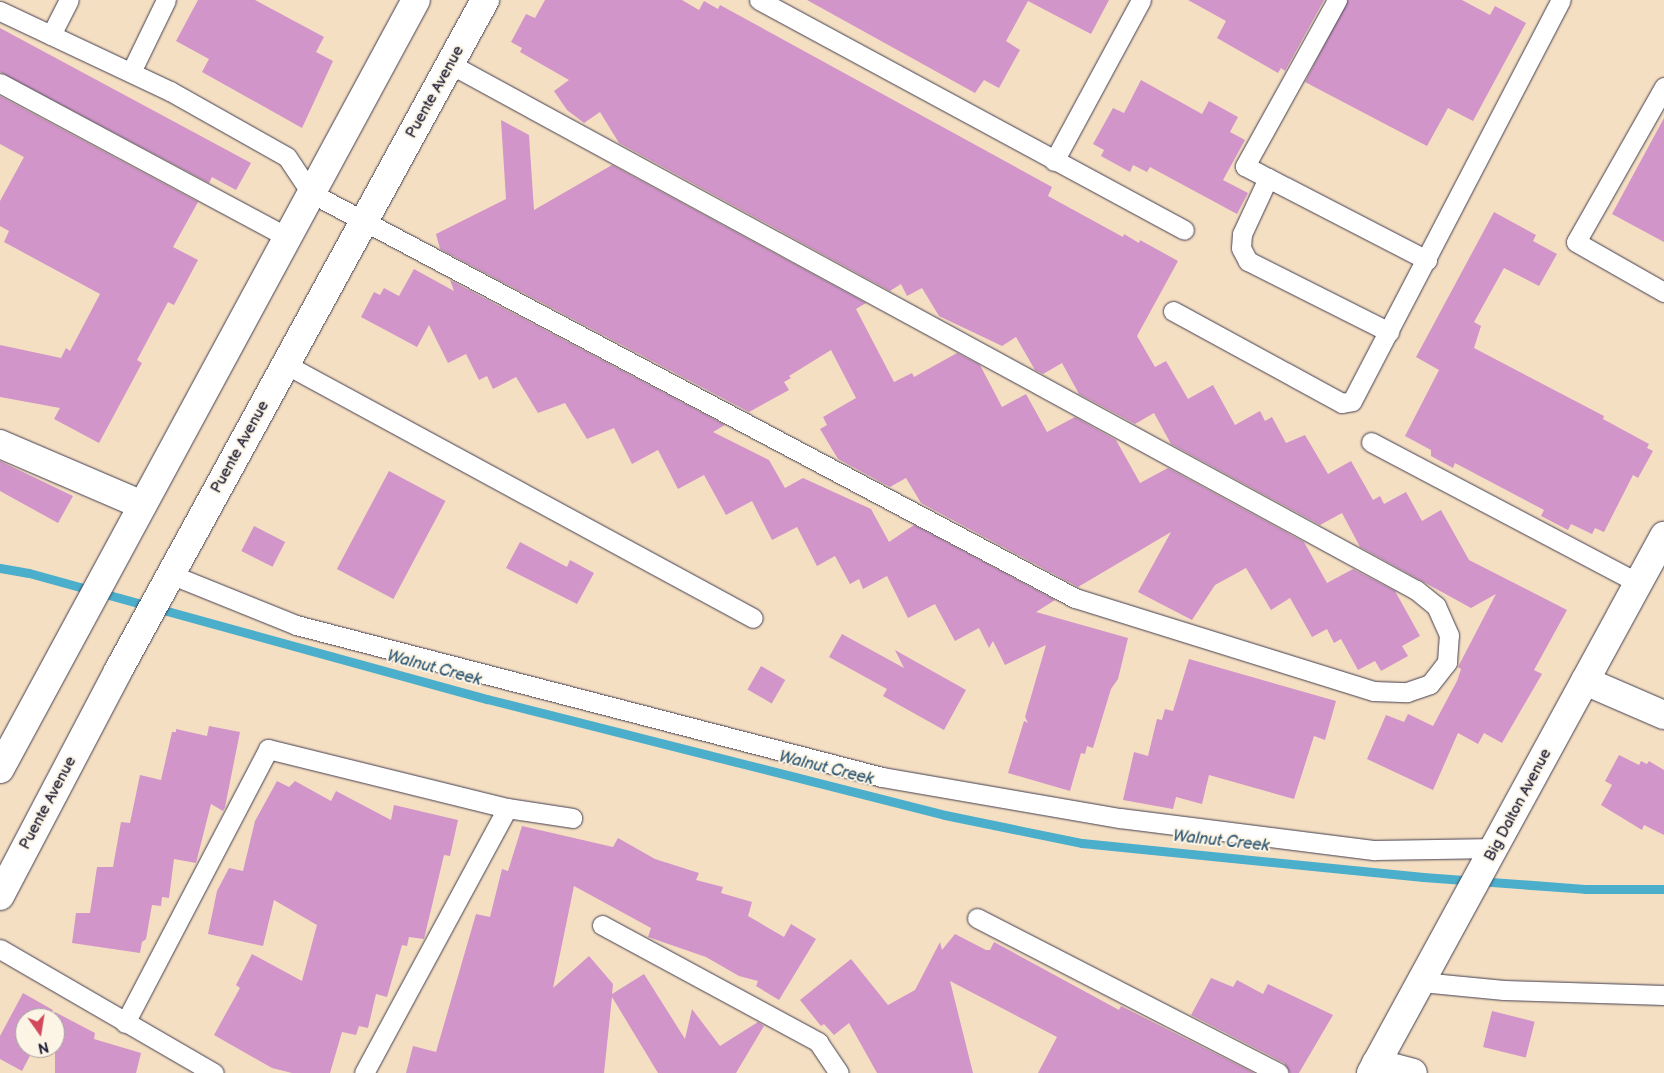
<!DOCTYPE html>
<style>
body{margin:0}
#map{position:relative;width:1664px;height:1073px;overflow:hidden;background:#f5dfc3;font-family:"Balsamiq Sans",sans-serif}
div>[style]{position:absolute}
.stream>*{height:9px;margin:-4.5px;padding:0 4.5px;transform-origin:4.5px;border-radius:4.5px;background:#4baecb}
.building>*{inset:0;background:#d195c9;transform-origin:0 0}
.roads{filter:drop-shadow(0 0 1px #423e4f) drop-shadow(0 0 1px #423e4f)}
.service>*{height:19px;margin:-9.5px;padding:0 9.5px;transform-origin:9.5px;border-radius:9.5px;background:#fff}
.minor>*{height:28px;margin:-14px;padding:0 14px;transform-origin:14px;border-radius:14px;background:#fff}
.secondary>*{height:28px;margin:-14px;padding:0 14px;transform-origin:14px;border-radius:14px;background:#fff}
span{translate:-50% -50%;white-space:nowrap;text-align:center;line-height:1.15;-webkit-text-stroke:4px #fcf5e5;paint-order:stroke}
.street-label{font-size:15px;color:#22223b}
.water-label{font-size:16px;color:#325a75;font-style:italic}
.north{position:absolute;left:15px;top:1008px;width:50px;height:50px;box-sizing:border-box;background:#fcf5e5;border:1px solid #a5a1a1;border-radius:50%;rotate:167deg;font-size:14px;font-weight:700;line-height:20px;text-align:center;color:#22223b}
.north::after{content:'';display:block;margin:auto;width:18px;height:22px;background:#d1495b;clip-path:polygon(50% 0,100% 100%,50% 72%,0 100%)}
</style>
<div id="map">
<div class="stream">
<i style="left:0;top:568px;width:29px;rotate:10deg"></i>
<i style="left:29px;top:573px;width:475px;rotate:15.4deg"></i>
<i style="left:487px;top:699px;width:472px;rotate:14.2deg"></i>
<i style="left:945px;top:815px;width:140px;rotate:11.6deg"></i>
<i style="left:1082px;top:843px;width:343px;rotate:5.7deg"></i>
<i style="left:1423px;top:877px;width:162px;rotate:4.2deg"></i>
<i style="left:1585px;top:889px;width:79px"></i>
</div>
<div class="building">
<i style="clip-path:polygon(198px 0,255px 0,324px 37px,316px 52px,333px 61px,302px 128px,202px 72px,209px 59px,176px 41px)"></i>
<i style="clip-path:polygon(545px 0,682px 0,699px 10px,704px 1px,718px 9px,720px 5px,1052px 187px,1048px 196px,1123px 237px,1124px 234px,1139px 243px,1140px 240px,1178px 261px,1137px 336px,1155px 367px,1166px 361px,1188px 399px,1213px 385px,1235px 425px,1260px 411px,1265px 421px,1272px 417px,1286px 443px,1305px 435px,1328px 474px,1351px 461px,1373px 500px,1380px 496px,1384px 504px,1406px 492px,1422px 521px,1441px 510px,1469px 560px,1567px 610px,1534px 670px,1542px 674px,1502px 743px,1484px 733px,1478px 744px,1458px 733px,1433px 790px,1367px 759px,1386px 715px,1404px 722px,1408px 714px,1433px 726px,1457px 681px,1461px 669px,1458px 667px,1496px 594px,1471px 608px,1360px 547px,1342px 513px,1320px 525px,1171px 444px,1154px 413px,1135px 424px,1079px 394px,1062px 363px,1043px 374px,1035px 370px,1016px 337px,1002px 346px,939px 316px,922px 288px,907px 296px,901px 284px,890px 291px,619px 143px,600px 112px,584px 123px,567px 110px,554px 91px,569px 80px,520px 52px,522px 48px,511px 42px,526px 14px,535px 18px)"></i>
<i style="clip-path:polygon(807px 0,1109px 0,1091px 34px,1028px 1px,1006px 41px,1020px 50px,999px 88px,984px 80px,975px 93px)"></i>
<i style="clip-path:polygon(1188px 0,1324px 0,1285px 71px,1281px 68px,1278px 73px,1217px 38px,1226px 21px)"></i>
<i style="clip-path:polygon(1348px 0,1462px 0,1490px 15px,1495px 6px,1526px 23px,1473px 121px,1448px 108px,1427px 146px,1305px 82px)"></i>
<i style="clip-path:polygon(0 28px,251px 163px,236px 190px,212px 177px,209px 183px,0 72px)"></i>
<i style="clip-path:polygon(1141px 80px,1202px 114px,1209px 101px,1238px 117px,1230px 132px,1245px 140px,1223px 180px,1248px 193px,1237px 214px,1150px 167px,1147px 172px,1133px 165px,1130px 172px,1101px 156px,1104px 150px,1093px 144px,1113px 108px,1124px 113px)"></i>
<i style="clip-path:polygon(0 96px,198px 202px,173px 247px,198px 260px,174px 305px,168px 302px,137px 360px,142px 363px,99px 443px,54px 419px,60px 408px,0 397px,0 345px,61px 358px,66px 348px,70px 351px,100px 294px,4px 242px,9px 231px,0 226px,0 201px,24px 157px,0 144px)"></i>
<i style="clip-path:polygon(1664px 118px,1664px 242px,1612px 214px)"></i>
<i style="clip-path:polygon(501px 120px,529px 135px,534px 210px,612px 165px,866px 303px,856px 309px,894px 382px,912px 373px,914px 377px,957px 353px,980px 365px,1002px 407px,1026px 394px,1047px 432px,1075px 417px,1116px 440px,1140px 483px,1168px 468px,1304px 542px,1327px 583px,1353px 569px,1395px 591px,1420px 636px,1402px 646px,1408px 656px,1381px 671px,1375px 661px,1358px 670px,1341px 639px,1334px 643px,1327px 629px,1312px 637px,1290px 598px,1271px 610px,1246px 568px,1215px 585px,1192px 620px,1138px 592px,1171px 532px,1078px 587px,921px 503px,906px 478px,890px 487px,838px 459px,820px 429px,827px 425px,823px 417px,856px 398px,831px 350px,789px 376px,791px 378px,784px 382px,789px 390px,749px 412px,440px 249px,436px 234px,506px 199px)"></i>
<i style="clip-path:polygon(1494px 212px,1536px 235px,1533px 241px,1557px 254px,1539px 286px,1504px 268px,1474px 322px,1481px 326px,1474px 348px,1604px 416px,1603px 419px,1649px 444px,1647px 448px,1653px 451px,1638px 478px,1633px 475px,1604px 532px,1595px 528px,1592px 534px,1571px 524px,1568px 530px,1541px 516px,1544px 510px,1455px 463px,1453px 468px,1431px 456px,1431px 450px,1405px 436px,1439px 370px,1416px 357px)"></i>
<i style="clip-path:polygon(414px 269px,454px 291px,450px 280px,725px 425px,713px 432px,769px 460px,785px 488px,803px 478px,871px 509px,889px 542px,914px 525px,1055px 600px,1036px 612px,1128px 638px,1118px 679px,1111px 689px,1093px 748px,1087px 746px,1085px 754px,1081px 753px,1070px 791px,1008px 773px,1024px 721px,1028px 723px,1025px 717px,1046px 645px,1005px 665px,993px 641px,989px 648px,979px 628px,955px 641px,935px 604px,908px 618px,887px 576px,863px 589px,859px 579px,850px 584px,835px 556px,817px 566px,797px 527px,772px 540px,752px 501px,726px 515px,704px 475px,678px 489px,658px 450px,632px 464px,614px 428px,587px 439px,565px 403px,538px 413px,516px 377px,493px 389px,487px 376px,479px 380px,466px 354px,448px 363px,429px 325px,417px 347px,361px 317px,374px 292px,380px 295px,384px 288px,399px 296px)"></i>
<i style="clip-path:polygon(0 461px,73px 496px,58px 523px,0 491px)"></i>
<i style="left:389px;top:471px;width:64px;height:111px;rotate:28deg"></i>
<i style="left:254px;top:526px;width:35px;height:28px;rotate:27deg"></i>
<i style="clip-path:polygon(520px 542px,567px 567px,570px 560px,594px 573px,577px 604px,506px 568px)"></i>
<i style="clip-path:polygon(842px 634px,904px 668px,895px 650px,966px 690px,944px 730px,883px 696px,887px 689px,829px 657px)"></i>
<i style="clip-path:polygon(1189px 659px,1336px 701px,1325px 740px,1314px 736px,1294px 799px,1209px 775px,1202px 804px,1176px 797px,1173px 809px,1123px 800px,1134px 752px,1148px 756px,1157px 719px,1162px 720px,1165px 709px,1173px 711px)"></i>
<i style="left:761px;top:666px;width:28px;height:27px;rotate:30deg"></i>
<i style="clip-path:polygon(209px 726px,240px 732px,225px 807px,223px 811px,211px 804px,196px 863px,174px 859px,169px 898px,162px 897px,161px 906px,152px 905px,146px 939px,142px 942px,140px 953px,72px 943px,76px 913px,90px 913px,97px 867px,113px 867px,121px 822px,130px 823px,140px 775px,161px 780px,172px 732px,176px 732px,176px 729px,207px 736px)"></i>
<i style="clip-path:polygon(1619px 755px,1639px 765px,1641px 761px,1647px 764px,1649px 761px,1664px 770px,1664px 835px,1644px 825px,1642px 830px,1601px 805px,1612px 785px,1605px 781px)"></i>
<i style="clip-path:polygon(277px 781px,289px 787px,295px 781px,331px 801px,336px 791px,391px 820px,394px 805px,458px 820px,450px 856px,444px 855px,424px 939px,409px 937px,407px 946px,402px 945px,387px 997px,376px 994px,368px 1028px,359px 1026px,356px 1035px,342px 1032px,330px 1073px,292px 1073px,272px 1068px,214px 1035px,240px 988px,236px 985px,252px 954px,302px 981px,317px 925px,274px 900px,263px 946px,208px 934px,217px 891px,229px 868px,243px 871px,255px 821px)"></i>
<i style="clip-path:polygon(522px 826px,613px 847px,618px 838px,655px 859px,699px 873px,696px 880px,723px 887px,721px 893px,752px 902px,748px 916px,784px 937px,791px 924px,816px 939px,779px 1000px,756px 986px,758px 981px,739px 976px,706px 957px,648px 937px,651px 928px,574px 886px,553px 988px,589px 956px,613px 984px,612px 994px,644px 974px,685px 1039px,692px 1009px,720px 1046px,758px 1022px,764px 1026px,736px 1073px,658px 1073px,612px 997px,604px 1073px,406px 1073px,413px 1046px,436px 1052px,476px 914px,490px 917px,502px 869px,508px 871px)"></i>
<i style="clip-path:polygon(955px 934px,986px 950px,990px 950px,994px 942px,1119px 1010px,1121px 1006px,1254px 1073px,1038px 1073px,1057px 1037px,950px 981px,973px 1073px,877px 1073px,849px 1023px,834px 1035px,824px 1024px,821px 1026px,800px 1000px,851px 959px,888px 1005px,915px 990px,940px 942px,942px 950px)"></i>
<i style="clip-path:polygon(1211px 978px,1233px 987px,1237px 980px,1263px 994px,1268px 984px,1333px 1015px,1299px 1073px,1290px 1073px,1284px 1063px,1191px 1015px)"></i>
<i style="clip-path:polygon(23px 993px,53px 1010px,49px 1018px,25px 1018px,25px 1048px,34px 1048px,22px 1071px,0 1059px,0 1036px)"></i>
<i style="left:1492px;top:1011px;width:44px;height:37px;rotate:14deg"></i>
<i style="clip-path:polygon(55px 1012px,95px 1033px,94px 1039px,141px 1053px,136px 1073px,55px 1073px)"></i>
</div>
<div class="roads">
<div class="service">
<i style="left:759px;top:0;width:483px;rotate:28.4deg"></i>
<i style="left:1337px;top:0;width:190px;rotate:119deg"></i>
<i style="left:1245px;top:166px;width:26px;rotate:28deg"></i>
<i style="left:1268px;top:178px;width:62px;rotate:114.9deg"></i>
<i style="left:1242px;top:234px;width:14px;rotate:94deg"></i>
<i style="left:1241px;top:248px;width:15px;rotate:62deg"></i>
<i style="left:1248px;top:261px;width:158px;rotate:26.7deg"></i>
<i style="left:0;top:11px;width:188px;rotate:25.2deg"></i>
<i style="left:170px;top:91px;width:134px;rotate:29.4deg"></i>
<i style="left:287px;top:157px;width:43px;rotate:56.3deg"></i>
<i style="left:311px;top:193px;width:865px;rotate:27.93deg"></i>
<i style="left:1075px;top:598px;width:313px;rotate:17.3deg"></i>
<i style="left:1374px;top:691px;width:33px;rotate:2deg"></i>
<i style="left:1407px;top:692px;width:24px;rotate:-19deg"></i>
<i style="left:1430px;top:684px;width:28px;rotate:-52deg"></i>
<i style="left:1447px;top:662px;width:27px;rotate:-86deg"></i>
<i style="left:1449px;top:635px;width:32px;rotate:-114deg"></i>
<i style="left:1436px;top:606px;width:26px;rotate:-141deg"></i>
<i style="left:1416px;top:590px;width:1100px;rotate:-151.43deg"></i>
<i style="left:51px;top:35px;width:39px;rotate:-63deg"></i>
<i style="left:131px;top:72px;width:80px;rotate:-64.1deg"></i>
<i style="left:0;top:83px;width:326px;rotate:28.2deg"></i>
<i style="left:1664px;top:87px;width:178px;rotate:119.6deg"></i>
<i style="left:1576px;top:242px;width:101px;rotate:29.6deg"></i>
<i style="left:1054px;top:161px;width:183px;rotate:-61.6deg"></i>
<i style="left:1268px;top:178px;width:179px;rotate:27.3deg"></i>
<i style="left:1173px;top:311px;width:192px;rotate:28.6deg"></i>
<i style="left:1342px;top:403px;width:10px;rotate:-11deg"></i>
<i style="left:1352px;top:401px;width:452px;rotate:-62.5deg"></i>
<i style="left:285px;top:364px;width:532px;rotate:28.49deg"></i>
<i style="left:1371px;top:442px;width:302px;rotate:27.8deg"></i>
<i style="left:170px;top:574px;width:136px;rotate:22deg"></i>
<i style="left:296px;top:625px;width:605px;rotate:14.54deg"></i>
<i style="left:882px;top:777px;width:242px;rotate:9.8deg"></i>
<i style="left:1120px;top:818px;width:257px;rotate:7.2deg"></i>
<i style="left:1375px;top:850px;width:120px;rotate:-1deg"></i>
<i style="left:977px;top:918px;width:339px;rotate:27.2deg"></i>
<i style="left:602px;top:925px;width:246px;rotate:28.4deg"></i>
<i style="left:818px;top:1042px;width:37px;rotate:56deg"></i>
<i style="left:0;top:949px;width:247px;rotate:30.1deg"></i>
<i style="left:1421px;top:982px;width:83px;rotate:5.5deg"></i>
<i style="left:1504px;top:990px;width:160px;rotate:1.8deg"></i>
<i style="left:125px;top:1023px;width:309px;rotate:-62.4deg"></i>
<i style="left:268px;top:749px;width:246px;rotate:13.9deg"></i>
<i style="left:507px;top:808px;width:66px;rotate:8.7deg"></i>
<i style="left:364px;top:1073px;width:301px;rotate:-61.6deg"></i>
</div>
<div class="minor">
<i style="left:0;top:444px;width:155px;rotate:23.2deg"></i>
<i style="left:1585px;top:681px;width:86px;rotate:23.3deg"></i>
<i style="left:1376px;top:1063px;width:38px;rotate:15deg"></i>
<i style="left:1371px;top:1073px;width:612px;rotate:-61.38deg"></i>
</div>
<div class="secondary">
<i style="left:0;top:769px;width:874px;rotate:-61.59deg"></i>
<i style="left:0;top:896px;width:254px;rotate:-62.3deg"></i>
<i style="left:118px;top:671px;width:765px;rotate:-61.32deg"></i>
</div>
</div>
<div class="street-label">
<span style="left:435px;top:92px;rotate:-61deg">Puente Avenue</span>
<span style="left:240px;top:447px;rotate:-61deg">Puente Avenue</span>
<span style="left:48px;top:803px;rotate:-62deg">Puente Avenue</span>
<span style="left:1518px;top:805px;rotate:-62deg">Big Dalton Avenue</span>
</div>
<div class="water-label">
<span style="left:434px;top:669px;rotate:15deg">Walnut Creek</span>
<span style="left:826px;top:769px;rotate:14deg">Walnut Creek</span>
<span style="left:1221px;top:842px;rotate:6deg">Walnut Creek</span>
</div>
<div class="north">N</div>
</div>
